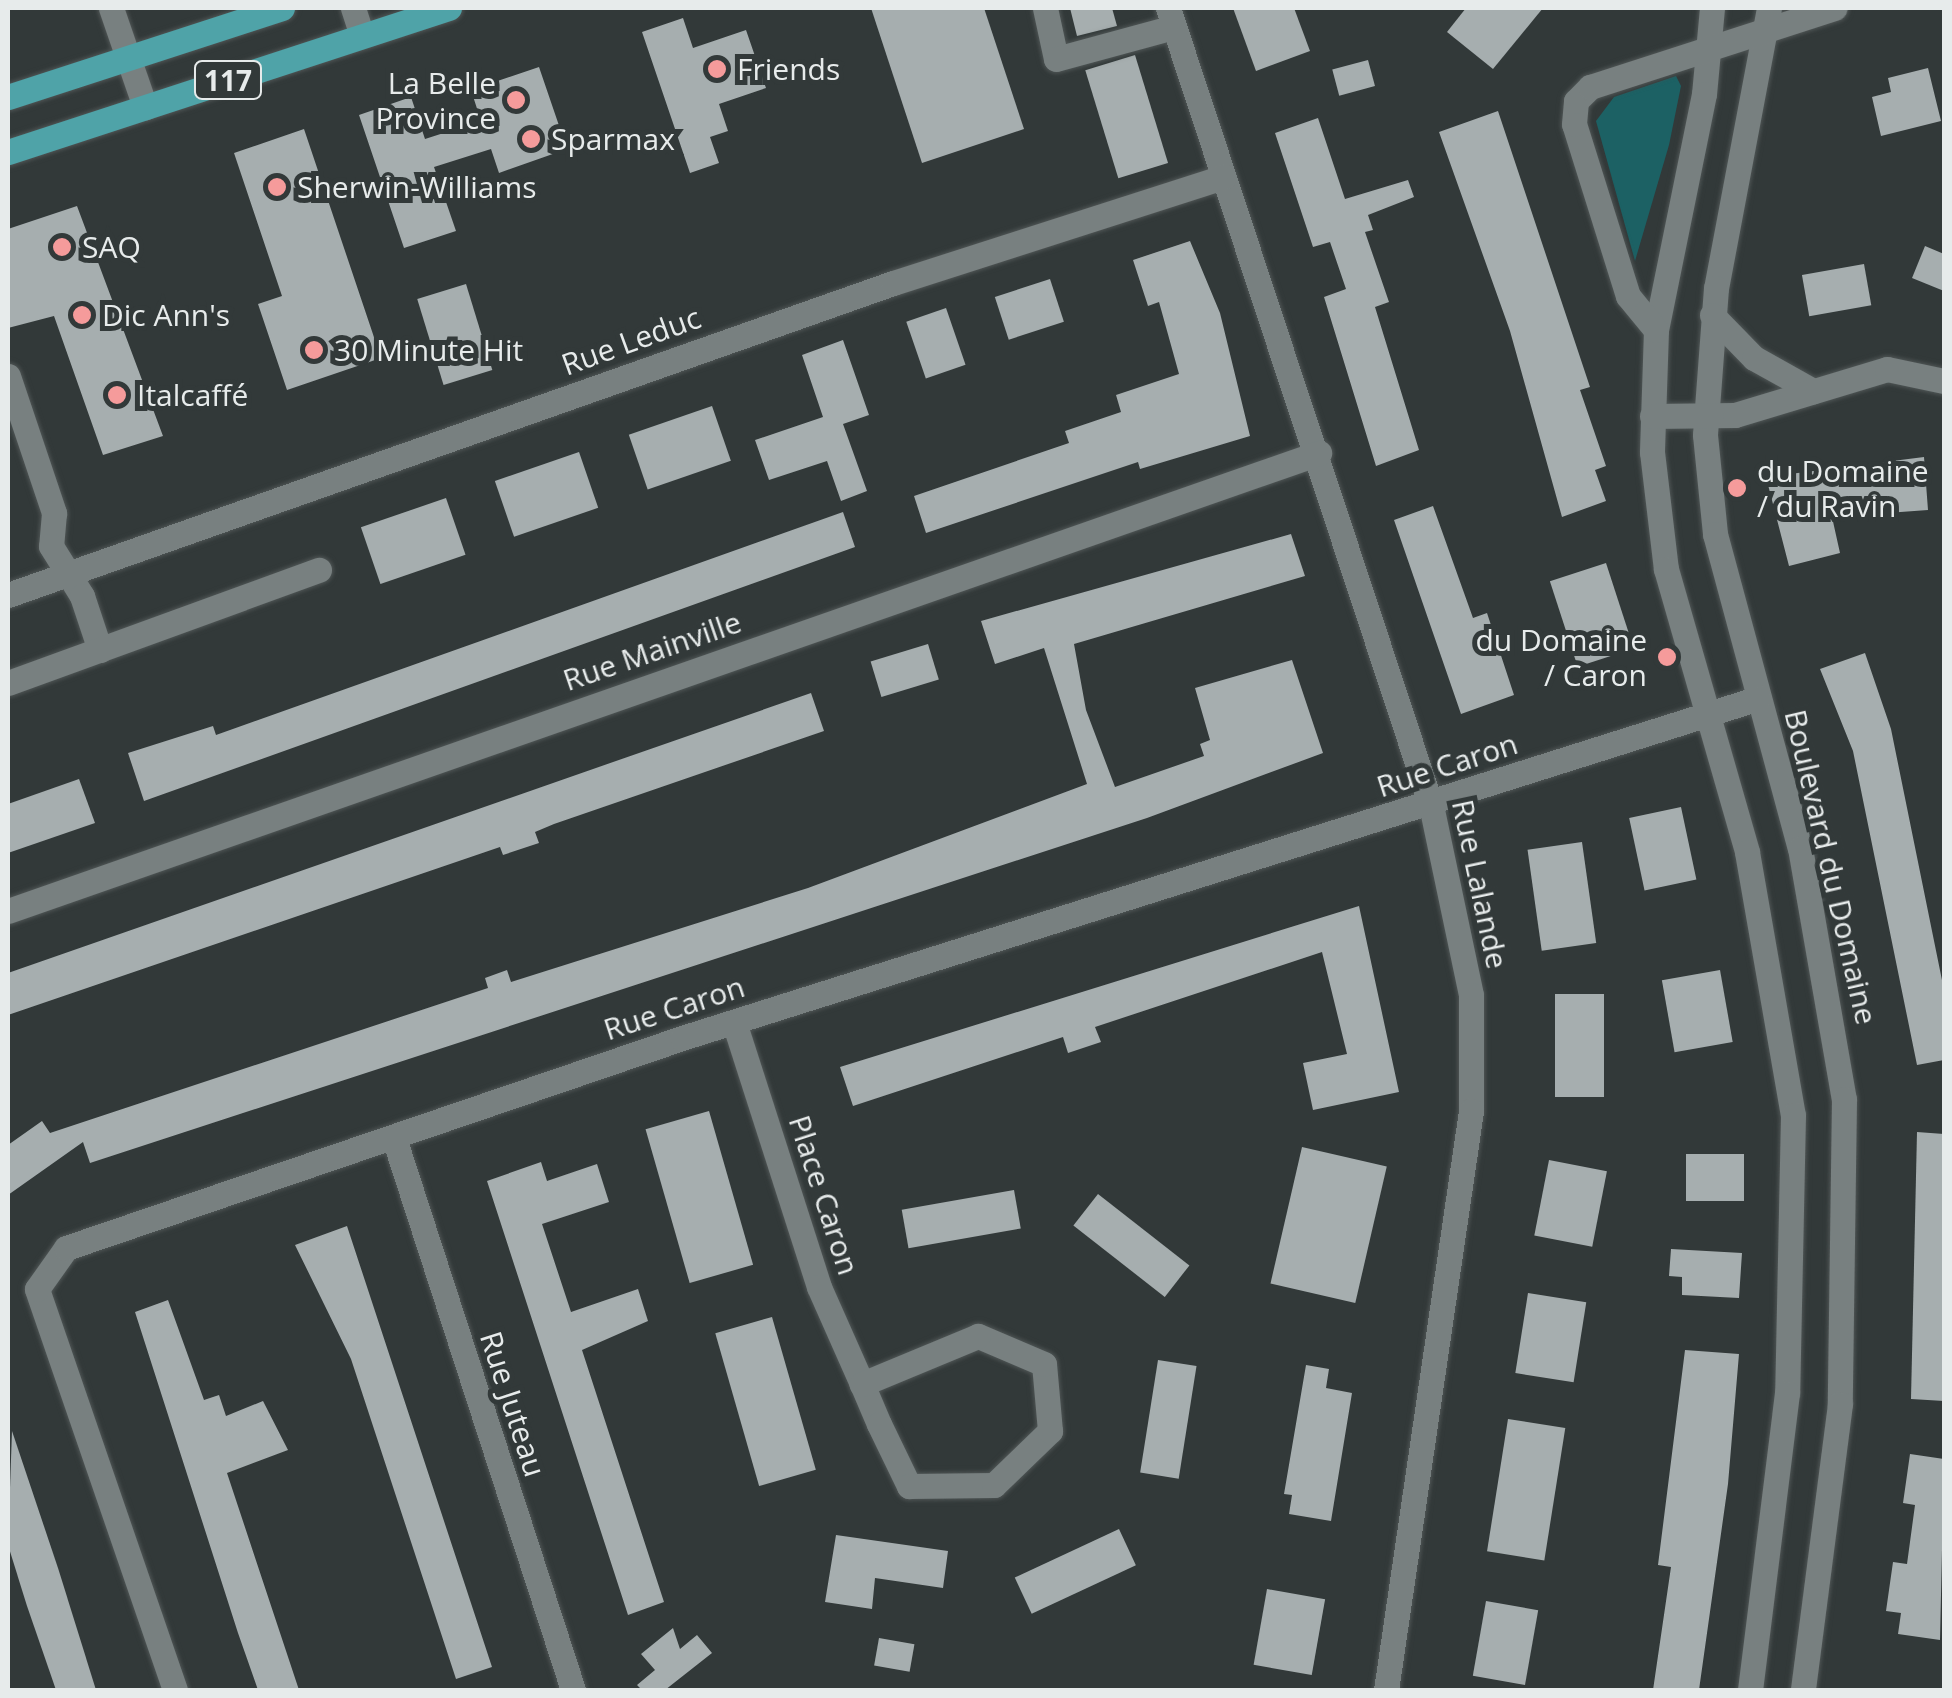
<!DOCTYPE html>
<meta charset="utf-8">
<style>
body{margin:0}
#map{position:relative;width:1952px;height:1698px;overflow:hidden;background:#323939;font-family:"Open Sans",sans-serif}
div>[style]{position:absolute}
.green>*{inset:0;background:#1c6164}
.building>*{inset:0;background:#a6aeaf;transform-origin:0 0}
.roads{filter:drop-shadow(0 0 2px #4f5555) drop-shadow(0 0 2px #4f5555)}
.minor>*{height:25px;margin:-12.5px;padding:0 12.5px;transform-origin:12.5px;border-radius:12.5px;background:#788080}
.major>*{height:25px;margin:-12.5px;padding:0 12.5px;transform-origin:12.5px;border-radius:12.5px;background:#4fa3a8}
.dots>*{width:28px;height:28px;translate:-50% -50%;box-sizing:border-box;border:5px solid #323939;border-radius:50%}
span{translate:-50% -50%;white-space:nowrap;text-align:center;line-height:1.15;-webkit-text-stroke:10px #323939;paint-order:stroke}
.shield-label span{padding:2px 8px;background:#323939;border:2px solid;border-radius:8px;-webkit-text-stroke-width:0}
.shield-label{font-size:28px;color:#e7ebeb;font-weight:700}
.poi-label{font-size:30px;color:#e7ebeb}
.left{translate:0 -50%;text-align:left}
.right{translate:-100% -50%;text-align:right}
.street-label{font-size:30px;color:#e7ebeb}
.frame{position:absolute;inset:0;border:10px solid #e7ebeb;pointer-events:none}
</style>
<div id="map">
<div class="green">
<i style="clip-path:polygon(1676px 76px,1681px 86px,1669px 145px,1635px 261px,1596px 121px,1614px 97px)"></i>
</div>
<div class="building">
<i style="clip-path:polygon(871px 8px,984px 8px,1024px 129px,922px 163px)"></i>
<i style="clip-path:polygon(1070px 8px,1112px 8px,1117px 26px,1077px 36px)"></i>
<i style="clip-path:polygon(1233px 8px,1294px 8px,1310px 51px,1256px 71px)"></i>
<i style="clip-path:polygon(1466px 8px,1543px 8px,1493px 69px,1447px 32px)"></i>
<i style="clip-path:polygon(683px 18px,693px 48px,746px 30px,766px 88px,719px 104px,728px 131px,710px 137px,719px 163px,690px 173px,642px 32px)"></i>
<i style="left:1135px;top:55px;width:113px;height:52px;rotate:73deg"></i>
<i style="left:1368px;top:60px;width:27px;height:37px;rotate:75deg"></i>
<i style="clip-path:polygon(539px 67px,567px 149px,499px 173px,491px 149px,434px 167px,456px 231px,404px 248px,359px 115px,411px 97px,425px 139px,481px 121px,471px 90px)"></i>
<i style="clip-path:polygon(1928px 68px,1941px 121px,1881px 136px,1872px 97px,1891px 92px,1888px 78px)"></i>
<i style="clip-path:polygon(1498px 111px,1590px 387px,1580px 390px,1606px 466px,1595px 470px,1606px 501px,1562px 517px,1510px 331px,1439px 132px)"></i>
<i style="clip-path:polygon(1318px 118px,1345px 199px,1408px 180px,1414px 197px,1368px 215px,1373px 230px,1365px 232px,1389px 302px,1375px 307px,1419px 450px,1376px 466px,1324px 297px,1346px 289px,1330px 242px,1313px 247px,1275px 133px)"></i>
<i style="clip-path:polygon(304px 129px,381px 358px,287px 390px,258px 304px,282px 296px,234px 153px)"></i>
<i style="clip-path:polygon(77px 206px,163px 436px,103px 455px,54px 316px,8px 328px,8px 229px)"></i>
<i style="clip-path:polygon(1190px 241px,1220px 313px,1250px 436px,1140px 469px,1138px 462px,926px 533px,914px 496px,1069px 443px,1065px 431px,1121px 412px,1116px 395px,1179px 374px,1159px 302px,1148px 306px,1133px 260px)"></i>
<i style="clip-path:polygon(1925px 246px,1944px 254px,1944px 291px,1912px 278px)"></i>
<i style="left:1864px;top:264px;width:42px;height:63px;rotate:80deg"></i>
<i style="left:1050px;top:279px;width:45px;height:58px;rotate:72deg"></i>
<i style="left:466px;top:284px;width:90px;height:51px;rotate:73deg"></i>
<i style="left:946px;top:308px;width:60px;height:42px;rotate:71deg"></i>
<i style="clip-path:polygon(843px 340px,869px 415px,843px 424px,867px 491px,841px 501px,827px 461px,769px 480px,755px 440px,823px 417px,802px 355px)"></i>
<i style="left:712px;top:406px;width:58px;height:88px;rotate:71deg"></i>
<i style="left:579px;top:452px;width:59px;height:89px;rotate:71deg"></i>
<i style="clip-path:polygon(1924px 457px,1928px 510px,1832px 517px,1840px 553px,1789px 566px,1766px 477px)"></i>
<i style="left:446px;top:498px;width:60px;height:90px;rotate:71deg"></i>
<i style="clip-path:polygon(1433px 506px,1473px 618px,1487px 613px,1514px 695px,1461px 714px,1394px 520px)"></i>
<i style="clip-path:polygon(843px 512px,855px 547px,144px 801px,128px 753px,213px 726px,216px 735px)"></i>
<i style="clip-path:polygon(1291px 534px,1305px 576px,1074px 644px,1086px 710px,1115px 787px,1204px 756px,1200px 744px,1210px 740px,1195px 688px,1292px 660px,1323px 753px,1147px 818px,90px 1163px,83px 1142px,8px 1195px,8px 1145px,42px 1121px,50px 1133px,488px 988px,485px 978px,507px 970px,511px 982px,808px 888px,1087px 784px,1044px 648px,995px 664px,981px 621px)"></i>
<i style="left:1606px;top:563px;width:90px;height:59px;rotate:72deg"></i>
<i style="left:928px;top:644px;width:37px;height:60px;rotate:73deg"></i>
<i style="clip-path:polygon(1865px 653px,1891px 729px,1944px 990px,1944px 1060px,1917px 1065px,1853px 751px,1820px 669px)"></i>
<i style="clip-path:polygon(811px 693px,824px 731px,554px 824px,535px 832px,539px 843px,503px 855px,500px 847px,8px 1015px,8px 973px)"></i>
<i style="clip-path:polygon(79px 779px,95px 823px,8px 853px,8px 804px)"></i>
<i style="left:1681px;top:807px;width:74px;height:53px;rotate:78deg"></i>
<i style="left:1582px;top:842px;width:102px;height:55px;rotate:82deg"></i>
<i style="clip-path:polygon(1359px 906px,1399px 1092px,1313px 1110px,1303px 1063px,1347px 1054px,1322px 952px,1095px 1027px,1101px 1042px,1068px 1053px,1063px 1037px,853px 1106px,840px 1067px)"></i>
<i style="left:1720px;top:970px;width:73px;height:59px;rotate:80deg"></i>
<i style="left:1555px;top:994px;width:49px;height:103px"></i>
<i style="left:709px;top:1111px;width:160px;height:66px;rotate:74deg"></i>
<i style="clip-path:polygon(1917px 1132px,1944px 1134px,1944px 1401px,1911px 1399px)"></i>
<i style="left:1302px;top:1147px;width:87px;height:140px;rotate:13deg"></i>
<i style="left:1686px;top:1154px;width:58px;height:47px"></i>
<i style="left:1549px;top:1160px;width:59px;height:77px;rotate:11deg"></i>
<i style="clip-path:polygon(541px 1162px,547px 1181px,597px 1164px,609px 1202px,542px 1224px,571px 1312px,638px 1289px,648px 1321px,582px 1350px,664px 1602px,628px 1615px,487px 1181px)"></i>
<i style="left:1014px;top:1190px;width:39px;height:114px;rotate:80deg"></i>
<i style="left:1098px;top:1194px;width:116px;height:40px;rotate:38deg"></i>
<i style="clip-path:polygon(347px 1226px,492px 1667px,456px 1679px,351px 1359px,295px 1245px)"></i>
<i style="clip-path:polygon(1671px 1249px,1742px 1253px,1739px 1298px,1682px 1295px,1682px 1277px,1669px 1276px)"></i>
<i style="left:1528px;top:1293px;width:59px;height:81px;rotate:9deg"></i>
<i style="clip-path:polygon(168px 1300px,204px 1400px,219px 1395px,226px 1416px,263px 1401px,288px 1450px,227px 1473px,299px 1690px,258px 1690px,238px 1633px,135px 1312px)"></i>
<i style="left:772px;top:1317px;width:159px;height:59px;rotate:74deg"></i>
<i style="clip-path:polygon(1685px 1350px,1739px 1354px,1728px 1484px,1699px 1690px,1653px 1690px,1671px 1567px,1658px 1565px)"></i>
<i style="left:1158px;top:1360px;width:39px;height:114px;rotate:9deg"></i>
<i style="clip-path:polygon(1306px 1365px,1329px 1369px,1326px 1388px,1352px 1393px,1331px 1521px,1289px 1514px,1292px 1495px,1284px 1494px)"></i>
<i style="left:1508px;top:1419px;width:58px;height:134px;rotate:9deg"></i>
<i style="clip-path:polygon(12px 1431px,58px 1568px,96px 1690px,56px 1690px,27px 1606px,8px 1545px)"></i>
<i style="clip-path:polygon(1910px 1454px,1944px 1459px,1940px 1640px,1898px 1634px,1901px 1613px,1886px 1611px,1893px 1562px,1907px 1564px,1915px 1505px,1903px 1503px)"></i>
<i style="left:1119px;top:1529px;width:40px;height:115px;rotate:65deg"></i>
<i style="clip-path:polygon(836px 1535px,948px 1551px,943px 1588px,875px 1578px,872px 1609px,825px 1602px)"></i>
<i style="left:1267px;top:1589px;width:59px;height:77px;rotate:10deg"></i>
<i style="left:1486px;top:1601px;width:53px;height:76px;rotate:10deg"></i>
<i style="clip-path:polygon(673px 1628px,680px 1649px,697px 1635px,712px 1653px,665px 1690px,642px 1690px,637px 1685px,655px 1670px,641px 1654px)"></i>
<i style="left:879px;top:1638px;width:36px;height:28px;rotate:10deg"></i>
</div>
<div class="roads">
<div class="minor">
<i style="left:111px;top:8px;width:105px;rotate:71deg"></i>
<i style="left:353px;top:8px;width:29px;rotate:72deg"></i>
<i style="left:1045px;top:8px;width:52px;rotate:77.8deg"></i>
<i style="left:1056px;top:59px;width:122px;rotate:-15.2deg"></i>
<i style="left:1168px;top:8px;width:839px;rotate:71.74deg"></i>
<i style="left:1431px;top:805px;width:194px;rotate:78.1deg"></i>
<i style="left:1471px;top:995px;width:116px;rotate:90deg"></i>
<i style="left:1471px;top:1111px;width:585px;rotate:98.35deg"></i>
<i style="left:1712px;top:8px;width:86px;rotate:95.3deg"></i>
<i style="left:1704px;top:94px;width:241px;rotate:101.5deg"></i>
<i style="left:1656px;top:330px;width:122px;rotate:91.9deg"></i>
<i style="left:1652px;top:452px;width:118px;rotate:83.2deg"></i>
<i style="left:1666px;top:569px;width:294px;rotate:74deg"></i>
<i style="left:1747px;top:852px;width:267px;rotate:80.1deg"></i>
<i style="left:1793px;top:1115px;width:278px;rotate:91.2deg"></i>
<i style="left:1787px;top:1393px;width:299px;rotate:97.1deg"></i>
<i style="left:1769px;top:8px;width:285px;rotate:100.7deg"></i>
<i style="left:1716px;top:288px;width:147px;rotate:94.3deg"></i>
<i style="left:1705px;top:435px;width:100px;rotate:84.2deg"></i>
<i style="left:1715px;top:534px;width:325px;rotate:74.9deg"></i>
<i style="left:1800px;top:848px;width:255px;rotate:80.1deg"></i>
<i style="left:1844px;top:1099px;width:305px;rotate:90.8deg"></i>
<i style="left:1840px;top:1404px;width:288px;rotate:97.4deg"></i>
<i style="left:1712px;top:315px;width:60px;rotate:45.7deg"></i>
<i style="left:1754px;top:358px;width:68px;rotate:29.2deg"></i>
<i style="left:1656px;top:330px;width:44px;rotate:-129.5deg"></i>
<i style="left:1628px;top:296px;width:180px;rotate:-107.4deg"></i>
<i style="left:1574px;top:124px;width:23px;rotate:-85deg"></i>
<i style="left:1576px;top:101px;width:20px;rotate:-45deg"></i>
<i style="left:1590px;top:87px;width:257px;rotate:-17.9deg"></i>
<i style="left:8px;top:376px;width:145px;rotate:71.4deg"></i>
<i style="left:54px;top:513px;width:33px;rotate:95deg"></i>
<i style="left:51px;top:546px;width:59px;rotate:58.2deg"></i>
<i style="left:82px;top:596px;width:57px;rotate:71.6deg"></i>
<i style="left:1652px;top:416px;width:83px;rotate:-0.7deg"></i>
<i style="left:1735px;top:415px;width:159px;rotate:-16.8deg"></i>
<i style="left:1887px;top:369px;width:58px;rotate:11.9deg"></i>
<i style="left:8px;top:595px;width:938px;rotate:-19.42deg"></i>
<i style="left:893px;top:283px;width:347px;rotate:-17.8deg"></i>
<i style="left:8px;top:683px;width:331px;rotate:-20deg"></i>
<i style="left:8px;top:911px;width:1389px;rotate:-19.26deg"></i>
<i style="left:734px;top:1022px;width:278px;rotate:72.2deg"></i>
<i style="left:819px;top:1287px;width:106px;rotate:66.1deg"></i>
<i style="left:862px;top:1384px;width:43px;rotate:67deg"></i>
<i style="left:879px;top:1424px;width:69px;rotate:64.2deg"></i>
<i style="left:909px;top:1486px;width:85px;rotate:-0.7deg"></i>
<i style="left:994px;top:1485px;width:78px;rotate:-44deg"></i>
<i style="left:1050px;top:1431px;width:67px;rotate:-95.1deg"></i>
<i style="left:1044px;top:1364px;width:72px;rotate:-157deg"></i>
<i style="left:978px;top:1336px;width:126px;rotate:157.5deg"></i>
<i style="left:394px;top:1138px;width:580px;rotate:72.03deg"></i>
<i style="left:175px;top:1690px;width:424px;rotate:-109deg"></i>
<i style="left:37px;top:1289px;width:50px;rotate:-54.7deg"></i>
<i style="left:66px;top:1248px;width:651px;rotate:-18.82deg"></i>
<i style="left:682px;top:1038px;width:1129px;rotate:-17.52deg"></i>
</div>
<div class="major">
<i style="left:8px;top:97px;width:288px;rotate:-18deg"></i>
<i style="left:8px;top:152px;width:464px;rotate:-18.1deg"></i>
</div>
</div>
<div class="dots">
<i style="left:717px;top:69px;background:#f59b9b"></i>
<i style="left:516px;top:100px;background:#f59b9b"></i>
<i style="left:531px;top:139px;background:#f59b9b"></i>
<i style="left:277px;top:187px;background:#f59b9b"></i>
<i style="left:62px;top:247px;background:#f59b9b"></i>
<i style="left:82px;top:315px;background:#f59b9b"></i>
<i style="left:314px;top:350px;background:#f59b9b"></i>
<i style="left:117px;top:395px;background:#f59b9b"></i>
<i style="left:1737px;top:488px;background:#f59b9b"></i>
<i style="left:1667px;top:657px;background:#f59b9b"></i>
</div>
<div class="shield-label">
<span style="left:228px;top:80px">117</span>
</div>
<div class="poi-label">
<span class="left" style="left:737px;top:69px">Friends</span>
<span class="right" style="left:496px;top:100px">La Belle<br>Province</span>
<span class="left" style="left:551px;top:139px">Sparmax</span>
<span class="left" style="left:297px;top:187px">Sherwin-Williams</span>
<span class="left" style="left:82px;top:247px">SAQ</span>
<span class="left" style="left:102px;top:315px">Dic Ann's</span>
<span class="left" style="left:334px;top:350px">30 Minute Hit</span>
<span class="left" style="left:137px;top:395px">Italcaffé</span>
<span class="left" style="left:1757px;top:488px">du Domaine<br>/ du Ravin</span>
<span class="right" style="left:1647px;top:657px">du Domaine<br>/ Caron</span>
</div>
<div class="street-label">
<span style="left:631px;top:341px;rotate:-20deg">Rue Leduc</span>
<span style="left:652px;top:651px;rotate:-19deg">Rue Mainville</span>
<span style="left:1447px;top:765px;rotate:-18deg">Rue Caron</span>
<span style="left:1831px;top:867px;rotate:77deg">Boulevard du Domaine</span>
<span style="left:1480px;top:884px;rotate:78deg">Rue Lalande</span>
<span style="left:674px;top:1008px;rotate:-18deg">Rue Caron</span>
<span style="left:824px;top:1195px;rotate:72deg">Place Caron</span>
<span style="left:513px;top:1404px;rotate:72deg">Rue Juteau</span>
</div>
<div class="frame"></div>
</div>
